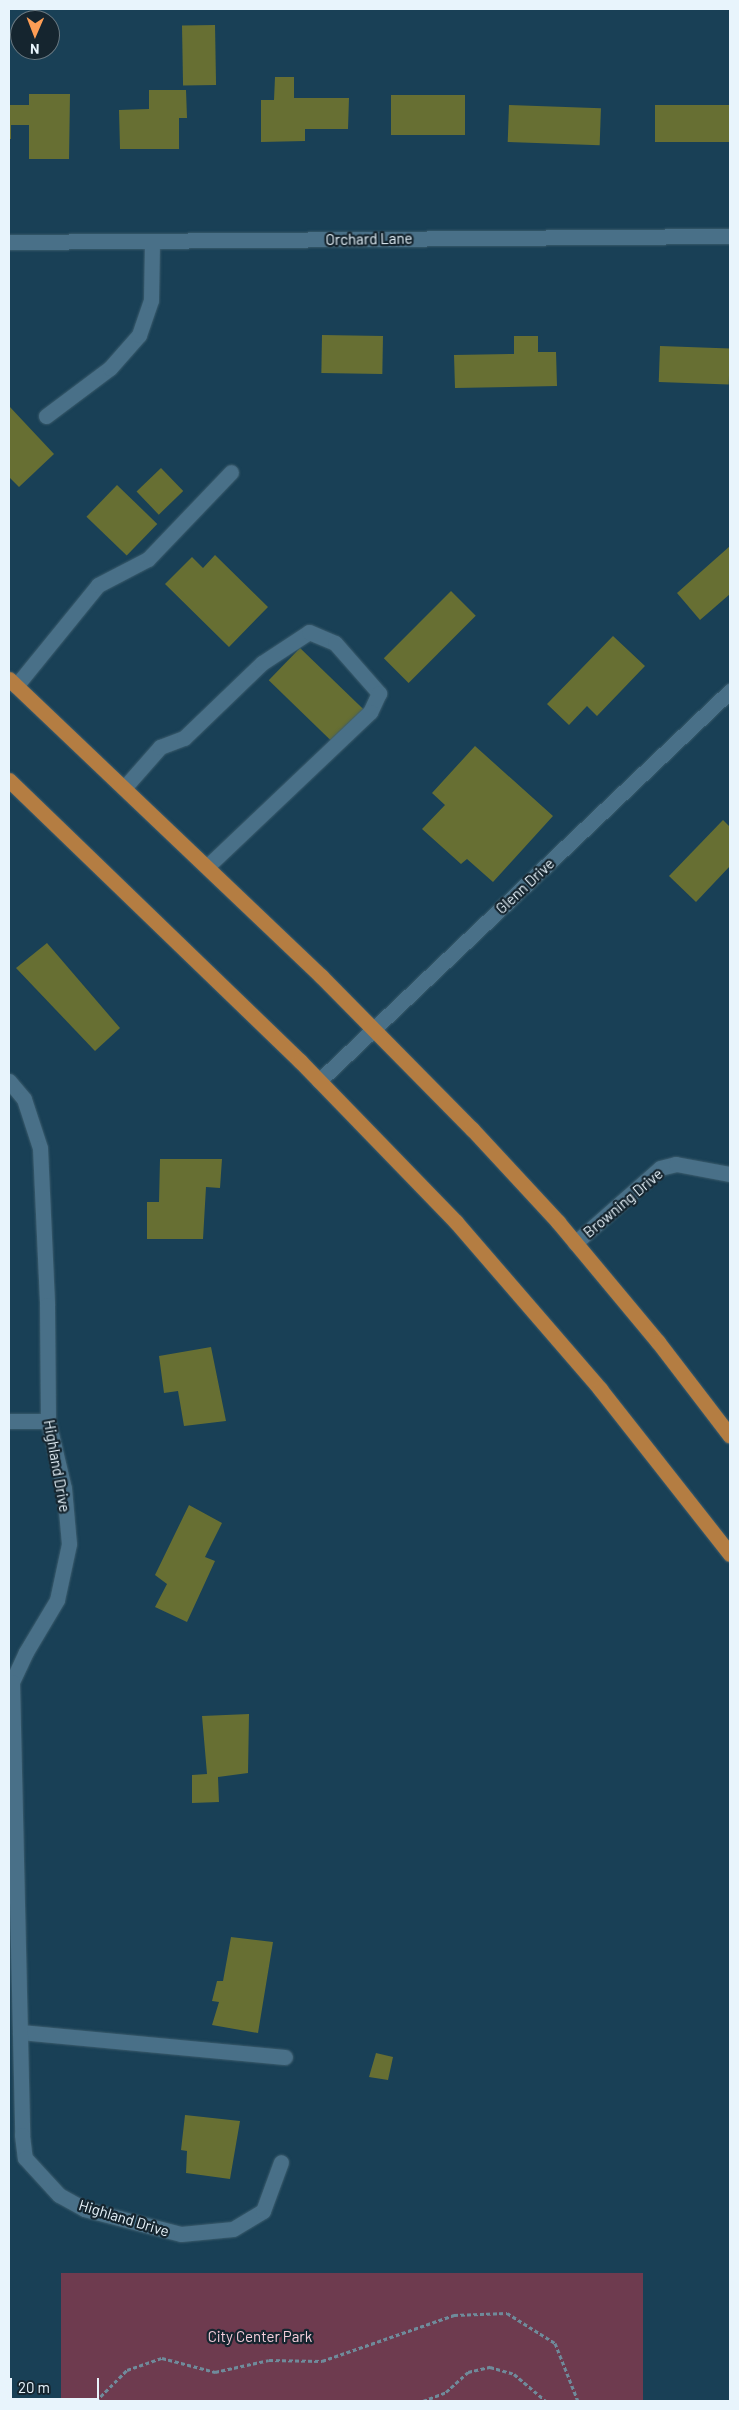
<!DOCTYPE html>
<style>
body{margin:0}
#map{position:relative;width:739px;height:2410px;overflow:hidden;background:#194056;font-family:Barlow,sans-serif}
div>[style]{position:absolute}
.green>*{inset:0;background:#6e3b4f;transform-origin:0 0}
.building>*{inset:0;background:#676f33;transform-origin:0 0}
.path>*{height:3px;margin-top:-1.5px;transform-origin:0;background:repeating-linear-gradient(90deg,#6f8b9b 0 4px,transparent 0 6.5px)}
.roads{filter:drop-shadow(0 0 1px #3c5c6d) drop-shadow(0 0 1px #3c5c6d)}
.service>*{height:15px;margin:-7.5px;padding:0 7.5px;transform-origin:7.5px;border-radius:7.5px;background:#497088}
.minor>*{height:15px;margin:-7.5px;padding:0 7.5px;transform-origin:7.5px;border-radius:7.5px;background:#497088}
.primary>*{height:15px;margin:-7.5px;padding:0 7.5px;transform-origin:7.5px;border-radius:7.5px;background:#b47d42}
span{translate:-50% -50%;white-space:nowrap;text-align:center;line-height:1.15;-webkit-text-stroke:4.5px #15252f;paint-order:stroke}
.street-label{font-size:15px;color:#e8f4fc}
.park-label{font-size:15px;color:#f5cfdc}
.frame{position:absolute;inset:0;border:10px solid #e8f4fc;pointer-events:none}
.north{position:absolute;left:10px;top:10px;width:50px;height:50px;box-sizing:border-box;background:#15252f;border:1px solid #697881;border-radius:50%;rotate:181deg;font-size:14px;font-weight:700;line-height:20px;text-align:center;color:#e8f4fc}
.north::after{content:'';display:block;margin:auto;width:18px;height:22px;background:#fd9d55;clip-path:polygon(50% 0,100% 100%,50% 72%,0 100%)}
.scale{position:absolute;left:10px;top:2378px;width:89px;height:22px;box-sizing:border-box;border:2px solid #e8f4fc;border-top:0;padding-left:6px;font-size:15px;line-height:18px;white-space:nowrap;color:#e8f4fc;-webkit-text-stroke:4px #15252f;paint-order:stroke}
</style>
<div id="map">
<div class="green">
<i style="left:61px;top:2273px;width:582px;height:128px"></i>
</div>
<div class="building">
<i style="left:215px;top:25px;width:60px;height:33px;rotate:89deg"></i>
<i style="clip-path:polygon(275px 77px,294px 77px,294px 98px,349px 98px,348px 129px,305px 129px,305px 141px,261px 142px,261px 100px,274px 100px)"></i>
<i style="clip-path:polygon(149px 90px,186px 90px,187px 118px,179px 118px,179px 149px,120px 149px,119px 110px,149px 109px)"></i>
<i style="clip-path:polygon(29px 94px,70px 94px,69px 159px,29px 159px,29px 125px,11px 125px,11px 139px,9px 139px,9px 105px,29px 105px)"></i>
<i style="left:391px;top:95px;width:74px;height:40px"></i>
<i style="left:509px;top:105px;width:92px;height:37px;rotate:2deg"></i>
<i style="left:730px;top:105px;width:37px;height:75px;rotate:90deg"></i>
<i style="left:322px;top:335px;width:61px;height:38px;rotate:1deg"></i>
<i style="clip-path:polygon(514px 336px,538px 336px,538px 352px,556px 352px,557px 386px,455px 388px,454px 355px,514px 354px)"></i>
<i style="left:660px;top:346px;width:70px;height:36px;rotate:2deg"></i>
<i style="clip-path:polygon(9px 406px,54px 454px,19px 487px,9px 477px)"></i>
<i style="left:161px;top:468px;width:32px;height:34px;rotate:46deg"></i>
<i style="left:117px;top:485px;width:56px;height:44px;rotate:44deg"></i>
<i style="clip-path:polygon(730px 546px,730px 594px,700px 620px,677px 593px)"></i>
<i style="clip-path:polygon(215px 555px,268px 607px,229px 647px,165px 584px,192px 557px,203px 568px)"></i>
<i style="left:451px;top:591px;width:35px;height:95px;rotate:45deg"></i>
<i style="clip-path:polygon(613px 636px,645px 666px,597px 716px,587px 706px,569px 725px,547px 704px)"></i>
<i style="left:300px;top:648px;width:90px;height:45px;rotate:44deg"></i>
<i style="clip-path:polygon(475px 746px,553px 816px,493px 882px,467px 859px,461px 864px,422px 829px,445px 805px,432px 793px)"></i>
<i style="clip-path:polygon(723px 820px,730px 827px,730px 866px,696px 902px,669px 876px)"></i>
<i style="clip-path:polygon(47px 943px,120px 1028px,95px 1051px,16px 968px)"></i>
<i style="clip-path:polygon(160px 1159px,222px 1159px,220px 1188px,206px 1187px,203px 1239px,147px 1239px,147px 1202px,159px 1202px)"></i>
<i style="clip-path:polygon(211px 1347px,226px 1421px,184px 1426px,178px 1391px,164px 1393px,159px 1356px)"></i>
<i style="clip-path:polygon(189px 1505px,222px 1523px,205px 1557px,215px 1561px,187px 1622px,155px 1607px,167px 1584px,155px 1575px)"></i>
<i style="clip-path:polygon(249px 1714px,248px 1773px,218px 1777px,219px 1802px,192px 1803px,192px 1775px,207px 1774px,202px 1716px)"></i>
<i style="clip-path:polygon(231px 1937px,273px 1942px,258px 2033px,212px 2025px,219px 2002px,212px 2001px,217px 1981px,223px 1981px)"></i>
<i style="clip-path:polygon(376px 2053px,393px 2057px,388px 2080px,369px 2077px)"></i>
<i style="clip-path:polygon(185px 2115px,240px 2121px,230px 2179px,186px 2173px,187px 2151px,181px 2150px)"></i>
</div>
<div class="path">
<i style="left:96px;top:2401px;width:44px;rotate:-45deg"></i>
<i style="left:127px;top:2370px;width:37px;rotate:-19deg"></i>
<i style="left:162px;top:2358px;width:55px;rotate:14.8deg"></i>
<i style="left:215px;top:2372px;width:55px;rotate:-12.5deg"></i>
<i style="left:269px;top:2360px;width:53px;rotate:1.1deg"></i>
<i style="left:322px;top:2361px;width:140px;rotate:-19.2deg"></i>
<i style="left:454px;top:2315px;width:53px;rotate:-2.2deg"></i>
<i style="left:507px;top:2313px;width:57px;rotate:32deg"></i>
<i style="left:555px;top:2343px;width:62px;rotate:68.4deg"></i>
<i style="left:423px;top:2401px;width:25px;rotate:-21deg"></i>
<i style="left:446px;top:2392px;width:30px;rotate:-42deg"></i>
<i style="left:468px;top:2372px;width:23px;rotate:-13deg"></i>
<i style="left:490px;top:2367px;width:25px;rotate:16deg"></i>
<i style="left:514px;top:2374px;width:42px;rotate:40.2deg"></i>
</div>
<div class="roads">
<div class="service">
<i style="left:46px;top:416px;width:80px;rotate:-36.9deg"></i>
<i style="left:110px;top:368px;width:44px;rotate:-48.7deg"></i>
<i style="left:139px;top:335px;width:37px;rotate:-71deg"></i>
<i style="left:151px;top:300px;width:59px;rotate:-89deg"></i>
<i style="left:16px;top:686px;width:130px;rotate:-50.9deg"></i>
<i style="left:98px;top:585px;width:56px;rotate:-27.5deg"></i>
<i style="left:148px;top:559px;width:120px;rotate:-46.3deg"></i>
<i style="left:124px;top:788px;width:55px;rotate:-48.7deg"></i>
<i style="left:160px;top:747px;width:26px;rotate:-21deg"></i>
<i style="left:184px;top:738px;width:108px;rotate:-43.9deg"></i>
<i style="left:262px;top:663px;width:56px;rotate:-33.4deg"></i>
<i style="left:309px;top:632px;width:28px;rotate:23deg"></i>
<i style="left:335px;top:643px;width:67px;rotate:48.7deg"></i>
<i style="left:379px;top:693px;width:21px;rotate:115deg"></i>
<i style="left:370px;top:712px;width:224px;rotate:136.5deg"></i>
<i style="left:575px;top:1243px;width:113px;rotate:-41.4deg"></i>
<i style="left:660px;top:1168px;width:16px;rotate:-14deg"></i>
<i style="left:676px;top:1164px;width:55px;rotate:10.5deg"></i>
<i style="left:20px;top:2032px;width:266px;rotate:5.4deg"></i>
</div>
<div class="minor">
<i style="left:9px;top:242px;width:721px;rotate:-0.48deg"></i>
<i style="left:9px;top:1081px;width:23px;rotate:50deg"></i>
<i style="left:24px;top:1099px;width:52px;rotate:71.9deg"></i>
<i style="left:40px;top:1148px;width:157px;rotate:87.4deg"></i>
<i style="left:47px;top:1305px;width:116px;rotate:89.5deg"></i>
<i style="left:48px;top:1421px;width:69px;rotate:76.6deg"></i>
<i style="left:64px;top:1488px;width:56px;rotate:84.9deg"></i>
<i style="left:69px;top:1544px;width:57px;rotate:102.1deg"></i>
<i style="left:57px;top:1600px;width:61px;rotate:120.8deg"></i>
<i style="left:26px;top:1652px;width:33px;rotate:115deg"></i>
<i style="left:12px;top:1682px;width:453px;rotate:88.7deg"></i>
<i style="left:22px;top:2135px;width:23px;rotate:83deg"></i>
<i style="left:25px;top:2158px;width:50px;rotate:47.4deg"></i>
<i style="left:59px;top:2195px;width:29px;rotate:29deg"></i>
<i style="left:84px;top:2209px;width:100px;rotate:14.5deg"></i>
<i style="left:181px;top:2234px;width:52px;rotate:-5.5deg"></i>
<i style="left:233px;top:2229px;width:35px;rotate:-31deg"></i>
<i style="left:263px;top:2211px;width:52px;rotate:-69.8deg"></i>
<i style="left:319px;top:1081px;width:567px;rotate:-43.5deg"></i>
<i style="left:9px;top:1421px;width:39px"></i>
</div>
<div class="primary">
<i style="left:9px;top:679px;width:431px;rotate:43.6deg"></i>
<i style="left:321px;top:976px;width:215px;rotate:45.4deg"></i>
<i style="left:472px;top:1129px;width:127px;rotate:47.2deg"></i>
<i style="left:558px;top:1222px;width:156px;rotate:50.2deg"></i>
<i style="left:658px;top:1342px;width:118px;rotate:52.5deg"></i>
<i style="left:9px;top:780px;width:405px;rotate:44deg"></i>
<i style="left:300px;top:1061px;width:224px;rotate:45.9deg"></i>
<i style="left:456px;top:1222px;width:221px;rotate:49.2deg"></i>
<i style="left:600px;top:1389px;width:210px;rotate:51.8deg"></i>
</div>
</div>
<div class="street-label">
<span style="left:369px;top:239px;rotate:-1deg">Orchard Lane</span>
<span style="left:525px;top:886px;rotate:-43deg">Glenn Drive</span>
<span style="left:623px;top:1203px;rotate:-40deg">Browning Drive</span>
<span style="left:57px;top:1466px;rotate:80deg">Highland Drive</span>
<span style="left:124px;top:2218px;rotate:17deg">Highland Drive</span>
</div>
<div class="park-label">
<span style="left:260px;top:2337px">City Center Park</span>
</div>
<div class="frame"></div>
<div class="north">N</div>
<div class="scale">20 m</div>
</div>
